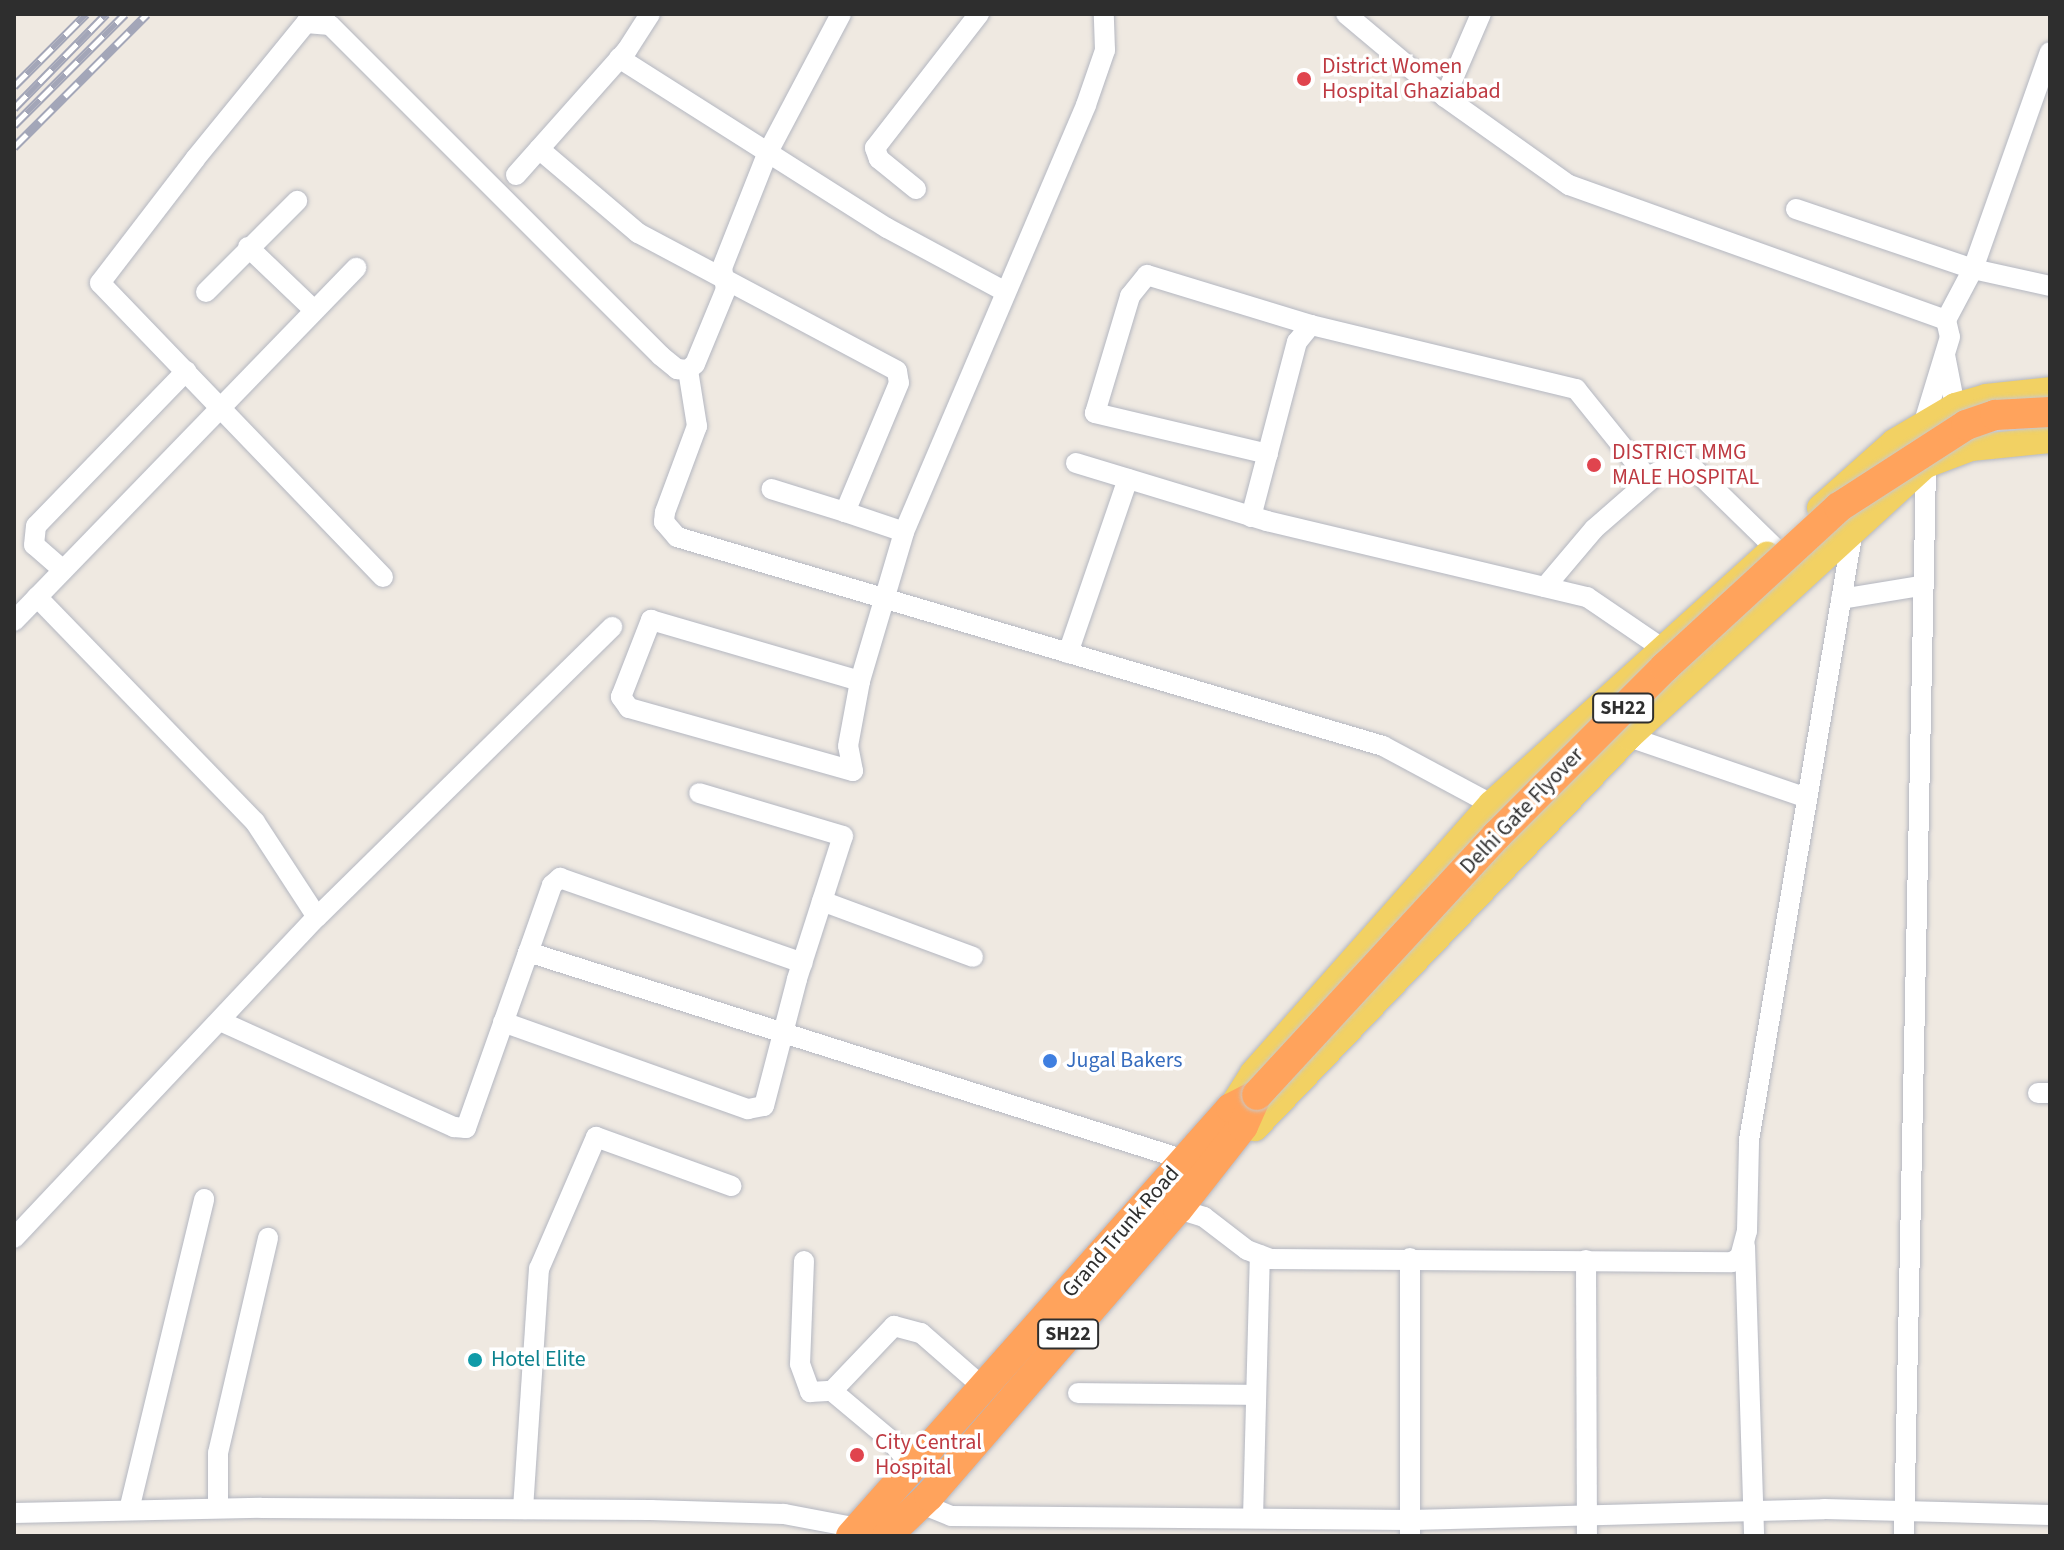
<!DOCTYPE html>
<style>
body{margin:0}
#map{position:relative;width:2064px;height:1550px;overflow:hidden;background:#efe9e1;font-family:"Source Sans 3",sans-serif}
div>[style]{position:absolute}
.roads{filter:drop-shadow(0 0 2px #b4b7c1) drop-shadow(0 0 2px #b4b7c1)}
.minor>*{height:20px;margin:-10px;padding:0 10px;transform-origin:10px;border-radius:10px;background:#fff}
.major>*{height:26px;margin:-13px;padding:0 13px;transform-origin:13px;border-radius:13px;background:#f2d163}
.highway>*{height:30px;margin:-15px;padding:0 15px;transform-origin:15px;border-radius:15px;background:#ffa35c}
.rail>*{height:9px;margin-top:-4.5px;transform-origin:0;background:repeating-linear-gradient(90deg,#fff 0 18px,#a3a6b8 0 36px);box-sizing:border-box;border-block:2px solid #a3a6b8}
.bridges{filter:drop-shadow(0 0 2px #c9c9c9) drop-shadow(0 0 2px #c9c9c9)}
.highway-bridge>*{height:30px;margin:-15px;padding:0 15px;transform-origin:15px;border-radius:15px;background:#ffa35c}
.dots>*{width:22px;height:22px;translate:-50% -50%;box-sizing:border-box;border:4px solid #fff;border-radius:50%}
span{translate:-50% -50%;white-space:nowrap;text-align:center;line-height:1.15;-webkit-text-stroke:7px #fff;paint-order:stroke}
.shield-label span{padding:2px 6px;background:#fff;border:2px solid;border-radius:6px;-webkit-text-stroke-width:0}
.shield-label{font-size:20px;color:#2e2e2e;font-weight:700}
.health-label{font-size:22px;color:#be3a42}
.left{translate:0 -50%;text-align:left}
.street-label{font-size:22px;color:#2e2e2e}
.shop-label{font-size:22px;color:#366cbe}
.culture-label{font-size:22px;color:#0d838f}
.frame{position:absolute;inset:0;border:16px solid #2e2e2e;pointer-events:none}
</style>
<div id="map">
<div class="roads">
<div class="minor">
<i style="left:1346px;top:14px;width:129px;rotate:40deg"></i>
<i style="left:1445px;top:97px;width:152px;rotate:35.4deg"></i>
<i style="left:1569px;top:185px;width:400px;rotate:19.7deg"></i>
<i style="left:1946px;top:320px;width:17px;rotate:77deg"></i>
<i style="left:1950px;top:337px;width:89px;rotate:107deg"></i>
<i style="left:619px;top:58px;width:317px;rotate:32.4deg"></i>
<i style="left:887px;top:228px;width:135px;rotate:28.3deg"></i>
<i style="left:1445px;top:97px;width:90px;rotate:-66.6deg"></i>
<i style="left:539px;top:149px;width:130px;rotate:40.3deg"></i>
<i style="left:638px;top:233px;width:293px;rotate:28deg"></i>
<i style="left:897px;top:371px;width:12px;rotate:81deg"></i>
<i style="left:899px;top:383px;width:140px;rotate:112.7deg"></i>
<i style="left:845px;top:512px;width:77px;rotate:-162.7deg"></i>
<i style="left:516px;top:175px;width:167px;rotate:-48.4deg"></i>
<i style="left:627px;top:50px;width:43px;rotate:-57.4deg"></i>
<i style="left:916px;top:189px;width:48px;rotate:-141deg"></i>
<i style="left:879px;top:159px;width:12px;rotate:-110deg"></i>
<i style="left:875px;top:148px;width:170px;rotate:-52.2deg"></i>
<i style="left:1796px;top:209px;width:187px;rotate:18.7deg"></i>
<i style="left:1973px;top:269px;width:79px;rotate:12.4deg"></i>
<i style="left:248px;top:247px;width:91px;rotate:43.7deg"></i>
<i style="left:206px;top:292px;width:129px;rotate:-45deg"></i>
<i style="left:1946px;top:320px;width:58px;rotate:-62.1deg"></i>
<i style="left:1973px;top:269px;width:230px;rotate:-70.5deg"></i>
<i style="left:1945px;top:355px;width:52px;rotate:78.9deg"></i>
<i style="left:688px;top:370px;width:57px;rotate:80.9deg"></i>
<i style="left:697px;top:426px;width:92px;rotate:110.4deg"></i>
<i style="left:665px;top:512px;width:10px;rotate:96deg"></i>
<i style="left:664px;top:522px;width:20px;rotate:49deg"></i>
<i style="left:677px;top:537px;width:736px;rotate:16.49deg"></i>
<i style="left:1383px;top:746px;width:123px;rotate:28.2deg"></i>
<i style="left:1268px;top:454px;width:178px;rotate:-166.7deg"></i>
<i style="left:1095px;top:413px;width:122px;rotate:-73.3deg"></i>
<i style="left:1130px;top:296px;width:27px;rotate:-51deg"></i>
<i style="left:1147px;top:275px;width:171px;rotate:17deg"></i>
<i style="left:1076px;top:463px;width:200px;rotate:16.9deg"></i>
<i style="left:1267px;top:521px;width:329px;rotate:13.4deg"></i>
<i style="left:1587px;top:597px;width:103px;rotate:34.3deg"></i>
<i style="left:845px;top:512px;width:62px;rotate:18.7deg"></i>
<i style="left:1251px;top:517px;width:181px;rotate:-75.3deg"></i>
<i style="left:1297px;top:342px;width:22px;rotate:-51deg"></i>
<i style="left:1311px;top:325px;width:273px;rotate:13.6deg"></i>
<i style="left:1576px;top:389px;width:113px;rotate:51.1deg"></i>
<i style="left:1647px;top:477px;width:35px;rotate:-25deg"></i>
<i style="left:1679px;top:462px;width:14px;rotate:21deg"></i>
<i style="left:1692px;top:467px;width:116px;rotate:44.3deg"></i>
<i style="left:63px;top:570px;width:38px;rotate:-139deg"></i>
<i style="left:34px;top:545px;width:19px;rotate:-84deg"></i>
<i style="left:36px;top:526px;width:216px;rotate:-45.9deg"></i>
<i style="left:383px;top:577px;width:408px;rotate:-133.9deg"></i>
<i style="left:100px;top:283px;width:156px;rotate:-52.5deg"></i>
<i style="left:195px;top:159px;width:176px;rotate:-50.8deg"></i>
<i style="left:306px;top:23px;width:24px;rotate:5deg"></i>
<i style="left:330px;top:25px;width:468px;rotate:45deg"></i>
<i style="left:661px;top:356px;width:21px;rotate:39deg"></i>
<i style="left:677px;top:369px;width:11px;rotate:5deg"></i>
<i style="left:688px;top:370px;width:9px;rotate:-41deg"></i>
<i style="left:695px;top:364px;width:81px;rotate:-67.5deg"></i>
<i style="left:726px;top:289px;width:21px;rotate:-101deg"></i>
<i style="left:722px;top:268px;width:125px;rotate:-68.4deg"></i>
<i style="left:768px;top:152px;width:156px;rotate:-62.1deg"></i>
<i style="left:1545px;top:587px;width:76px;rotate:-49.8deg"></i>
<i style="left:1594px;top:529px;width:82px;rotate:-41.1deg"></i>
<i style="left:37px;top:597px;width:313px;rotate:45.9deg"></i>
<i style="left:255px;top:822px;width:113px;rotate:56.9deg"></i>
<i style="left:1841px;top:599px;width:80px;rotate:-9.3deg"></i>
<i style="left:14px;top:621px;width:492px;rotate:-45.9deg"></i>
<i style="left:1068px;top:653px;width:184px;rotate:-71deg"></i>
<i style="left:1629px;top:737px;width:188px;rotate:18.9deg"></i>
<i style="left:853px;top:771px;width:25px;rotate:-101deg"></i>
<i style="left:848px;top:746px;width:66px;rotate:-79.5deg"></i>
<i style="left:860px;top:681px;width:155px;rotate:-73.5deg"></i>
<i style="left:904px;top:532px;width:464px;rotate:-66.9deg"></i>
<i style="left:1086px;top:105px;width:58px;rotate:-70.9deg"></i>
<i style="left:1105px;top:50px;width:36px;rotate:-92deg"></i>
<i style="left:853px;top:771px;width:233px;rotate:-164.3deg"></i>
<i style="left:629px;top:708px;width:14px;rotate:-126deg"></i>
<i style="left:621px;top:697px;width:83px;rotate:-68.7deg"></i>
<i style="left:651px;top:620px;width:218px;rotate:16.3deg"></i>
<i style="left:822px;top:901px;width:161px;rotate:20.3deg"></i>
<i style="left:528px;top:952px;width:689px;rotate:17.57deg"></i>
<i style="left:220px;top:1021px;width:257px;rotate:24.4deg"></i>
<i style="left:454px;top:1127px;width:12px;rotate:5deg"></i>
<i style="left:466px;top:1128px;width:258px;rotate:-70.5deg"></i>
<i style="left:552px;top:885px;width:11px;rotate:-41deg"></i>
<i style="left:560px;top:878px;width:257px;rotate:19.3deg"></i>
<i style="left:503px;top:1022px;width:260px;rotate:19.6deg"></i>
<i style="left:748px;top:1109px;width:16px;rotate:-11deg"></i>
<i style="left:764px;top:1106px;width:131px;rotate:-75.4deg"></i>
<i style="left:797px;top:979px;width:150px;rotate:-72.2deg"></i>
<i style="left:843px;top:836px;width:150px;rotate:-163.4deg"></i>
<i style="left:2038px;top:1093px;width:12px"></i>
<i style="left:1178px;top:1209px;width:27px;rotate:17deg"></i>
<i style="left:1204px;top:1217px;width:54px;rotate:37.5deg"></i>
<i style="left:1247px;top:1250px;width:25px;rotate:21deg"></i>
<i style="left:1270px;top:1259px;width:462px;rotate:0.4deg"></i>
<i style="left:1732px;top:1262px;width:9px;rotate:-32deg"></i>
<i style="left:1740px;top:1257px;width:27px;rotate:-75deg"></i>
<i style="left:1747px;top:1231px;width:91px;rotate:-88.7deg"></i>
<i style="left:1749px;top:1140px;width:619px;rotate:-80.32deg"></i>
<i style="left:14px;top:1238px;width:441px;rotate:-46.7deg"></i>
<i style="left:317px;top:917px;width:414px;rotate:-44.5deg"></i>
<i style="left:1745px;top:1246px;width:290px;rotate:88.2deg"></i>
<i style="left:1410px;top:1258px;width:278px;rotate:90deg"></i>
<i style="left:1586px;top:1260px;width:276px;rotate:89.8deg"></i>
<i style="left:804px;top:1261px;width:103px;rotate:92.2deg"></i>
<i style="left:800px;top:1364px;width:30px;rotate:70deg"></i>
<i style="left:810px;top:1392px;width:22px;rotate:-3deg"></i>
<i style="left:832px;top:1391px;width:90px;rotate:-46.4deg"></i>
<i style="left:894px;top:1326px;width:28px;rotate:15deg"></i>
<i style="left:921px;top:1333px;width:84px;rotate:41.1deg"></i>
<i style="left:832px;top:1391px;width:73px;rotate:40deg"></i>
<i style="left:888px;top:1438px;width:37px;rotate:49deg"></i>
<i style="left:1078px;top:1393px;width:178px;rotate:0.6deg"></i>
<i style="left:929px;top:1496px;width:11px;rotate:90deg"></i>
<i style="left:929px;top:1507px;width:24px;rotate:22deg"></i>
<i style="left:951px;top:1516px;width:460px;rotate:0.5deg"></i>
<i style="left:1411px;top:1520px;width:413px;rotate:-1.5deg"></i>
<i style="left:1824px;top:1509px;width:226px;rotate:1.5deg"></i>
<i style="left:218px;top:1508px;width:55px;rotate:-90deg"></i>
<i style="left:218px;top:1453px;width:221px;rotate:-76.9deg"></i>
<i style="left:523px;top:1509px;width:241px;rotate:-86.2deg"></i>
<i style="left:539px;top:1269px;width:144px;rotate:-66.6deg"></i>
<i style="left:596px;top:1137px;width:144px;rotate:19.9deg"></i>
<i style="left:129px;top:1510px;width:320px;rotate:-76.4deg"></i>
<i style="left:14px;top:1513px;width:247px;rotate:-1.2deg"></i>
<i style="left:261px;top:1508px;width:390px;rotate:0.3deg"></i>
<i style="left:651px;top:1510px;width:133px;rotate:1.7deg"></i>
<i style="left:784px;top:1514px;width:75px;rotate:10.7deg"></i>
<i style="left:1253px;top:1518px;width:263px;rotate:-88.5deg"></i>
<i style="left:1904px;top:1536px;width:1071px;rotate:-88.82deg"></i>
</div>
<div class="major">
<i style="left:1820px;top:508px;width:99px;rotate:-41.7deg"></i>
<i style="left:1894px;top:442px;width:71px;rotate:-30.5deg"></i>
<i style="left:1955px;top:406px;width:32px;rotate:-16deg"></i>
<i style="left:1986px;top:397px;width:64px;rotate:-6.2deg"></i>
<i style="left:1231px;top:1108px;width:41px;rotate:-57.8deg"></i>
<i style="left:1253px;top:1073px;width:359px;rotate:-48.5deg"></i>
<i style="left:1491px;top:804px;width:372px;rotate:-42.1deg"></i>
<i style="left:1243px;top:1126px;width:12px;rotate:9deg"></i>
<i style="left:1255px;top:1128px;width:541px;rotate:-46.27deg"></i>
<i style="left:1629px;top:737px;width:403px;rotate:-42.5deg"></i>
<i style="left:1926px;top:465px;width:48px;rotate:-20.7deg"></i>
<i style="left:1971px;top:448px;width:79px;rotate:-5.8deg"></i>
</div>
<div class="highway">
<i style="left:851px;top:1536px;width:572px;rotate:-48.4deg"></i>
<i style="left:1231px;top:1108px;width:29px;rotate:-27deg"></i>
<i style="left:887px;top:1536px;width:58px;rotate:-43.6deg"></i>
<i style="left:929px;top:1496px;width:380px;rotate:-49.1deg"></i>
<i style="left:1178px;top:1209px;width:105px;rotate:-51.9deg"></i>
<i style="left:1243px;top:1126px;width:34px;rotate:-66deg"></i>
</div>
</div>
<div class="rail">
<i style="left:14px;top:86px;width:102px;rotate:-45deg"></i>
<i style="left:14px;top:108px;width:132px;rotate:-45.6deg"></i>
<i style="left:14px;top:125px;width:157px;rotate:-45deg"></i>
<i style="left:14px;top:147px;width:188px;rotate:-45deg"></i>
</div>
<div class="bridges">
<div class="highway-bridge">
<i style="left:1257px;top:1095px;width:354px;rotate:-47.3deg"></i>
<i style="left:1497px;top:835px;width:238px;rotate:-45deg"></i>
<i style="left:1665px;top:667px;width:236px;rotate:-42.6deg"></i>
<i style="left:1839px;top:507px;width:151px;rotate:-32.8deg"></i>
<i style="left:1966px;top:425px;width:31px;rotate:-19deg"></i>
<i style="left:1995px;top:415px;width:55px;rotate:-3.1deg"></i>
</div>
</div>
<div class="dots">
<i style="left:1304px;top:79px;background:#e0444e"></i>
<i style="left:1594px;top:465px;background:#e0444e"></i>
<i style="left:1050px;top:1061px;background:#3f7fe0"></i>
<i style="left:475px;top:1360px;background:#0f9aa8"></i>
<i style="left:857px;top:1455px;background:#e0444e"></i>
</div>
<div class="shield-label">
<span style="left:1623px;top:708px">SH22</span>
<span style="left:1068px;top:1334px">SH22</span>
</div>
<div class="health-label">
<span class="left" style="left:1322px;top:79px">District Women<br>Hospital Ghaziabad</span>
<span class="left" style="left:1612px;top:465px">DISTRICT MMG<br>MALE HOSPITAL</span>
<span class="left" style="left:875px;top:1455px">City Central<br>Hospital</span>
</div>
<div class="street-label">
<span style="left:1522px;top:811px;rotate:-46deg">Delhi Gate Flyover</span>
<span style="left:1121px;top:1232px;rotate:-49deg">Grand Trunk Road</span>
</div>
<div class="shop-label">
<span class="left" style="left:1066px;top:1061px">Jugal Bakers</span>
</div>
<div class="culture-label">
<span class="left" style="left:491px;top:1360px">Hotel Elite</span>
</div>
<div class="frame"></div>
</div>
